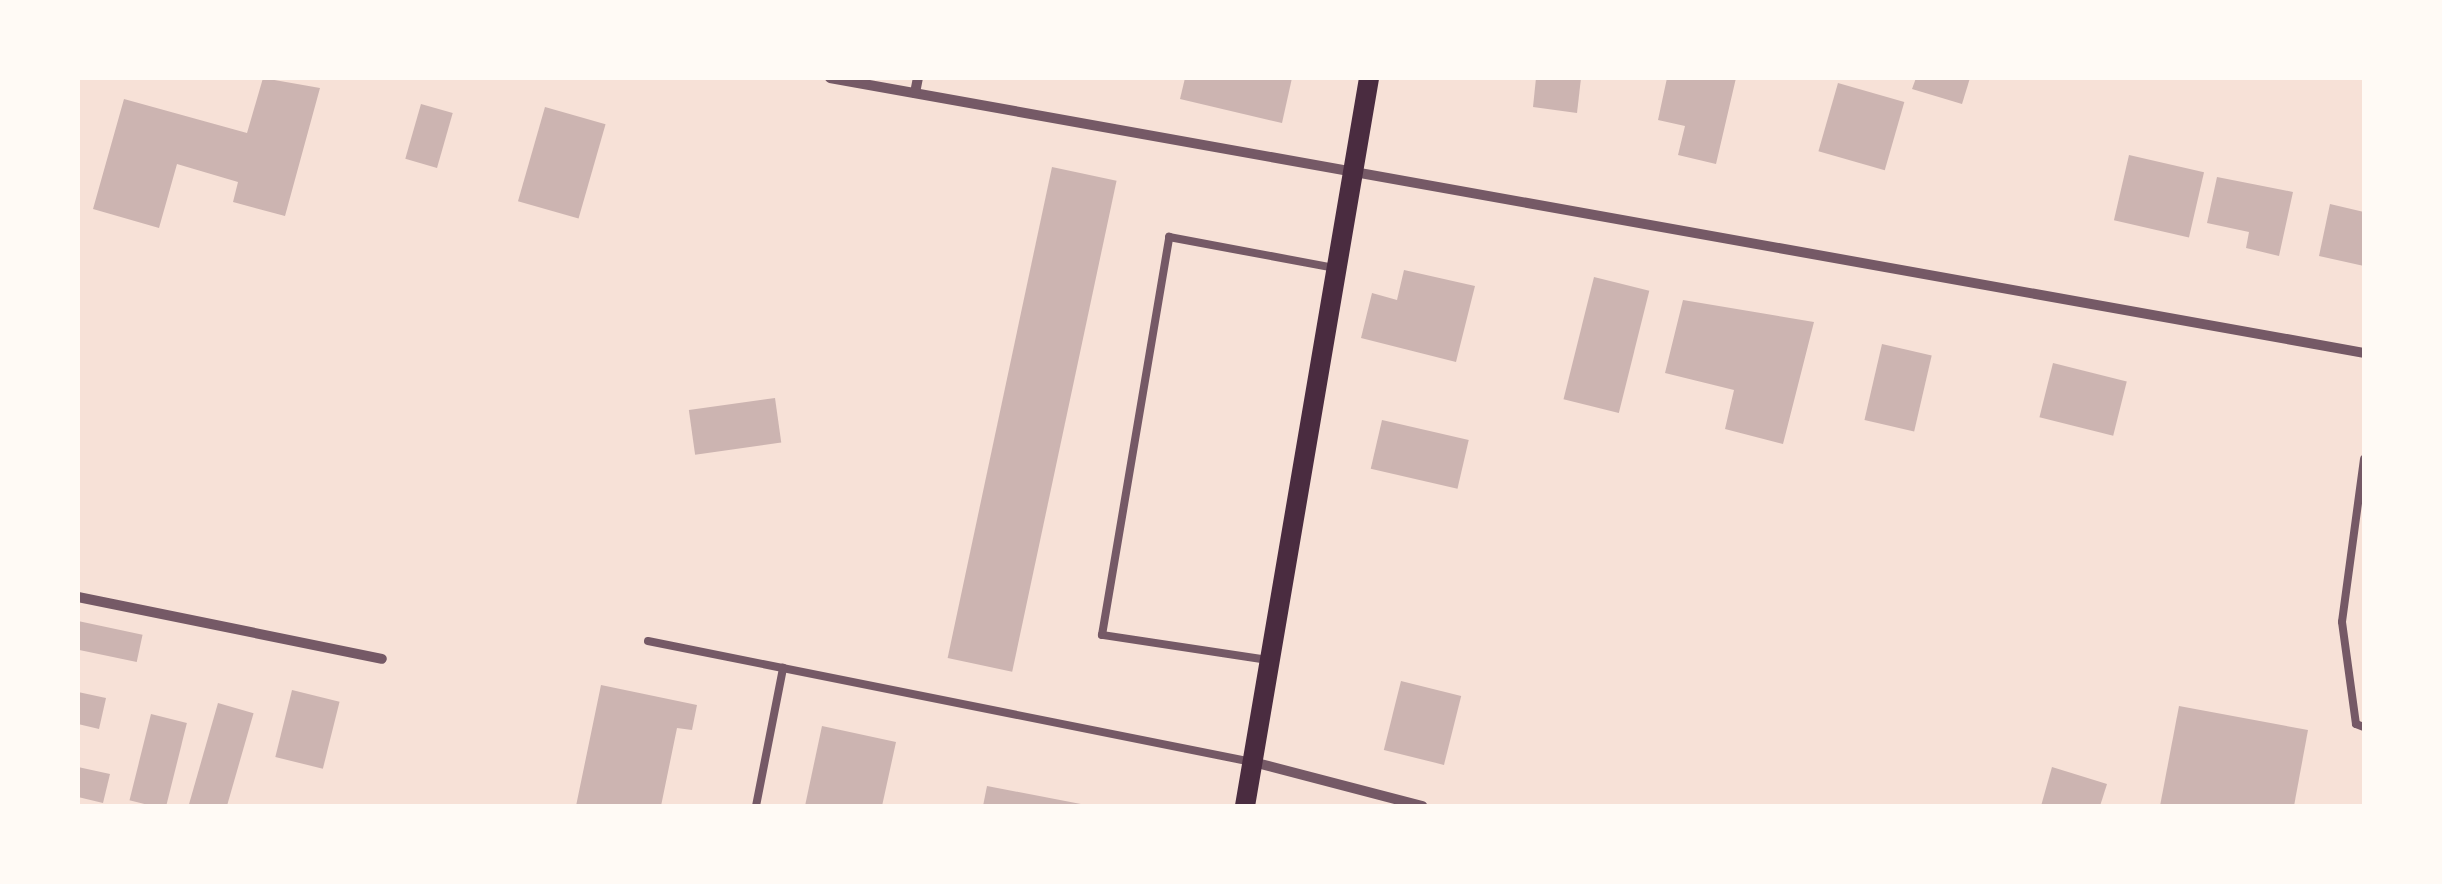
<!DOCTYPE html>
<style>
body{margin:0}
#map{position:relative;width:2442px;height:884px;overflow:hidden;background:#f7e1d7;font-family:"Sofia Sans Condensed",sans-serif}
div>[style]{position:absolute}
.building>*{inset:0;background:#ccb4b1;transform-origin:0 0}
.service>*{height:8px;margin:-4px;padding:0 4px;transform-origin:4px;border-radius:4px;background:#755966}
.minor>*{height:10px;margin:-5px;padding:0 5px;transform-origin:5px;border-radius:5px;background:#755966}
.secondary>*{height:20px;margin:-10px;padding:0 10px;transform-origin:10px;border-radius:10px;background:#4a2c40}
span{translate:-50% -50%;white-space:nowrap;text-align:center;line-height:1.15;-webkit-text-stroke:10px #fffaf5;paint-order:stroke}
.frame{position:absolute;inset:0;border:80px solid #fffaf5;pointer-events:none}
</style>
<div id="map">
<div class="building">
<i style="clip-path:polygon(263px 78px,320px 88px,285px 216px,233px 202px,238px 182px,177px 164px,159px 228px,93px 209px,124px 99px,247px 133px)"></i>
<i style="clip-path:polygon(1185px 78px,1292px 78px,1282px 123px,1180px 99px)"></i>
<i style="clip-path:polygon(1536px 78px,1581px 78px,1577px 113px,1533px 107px)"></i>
<i style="clip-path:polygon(1667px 78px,1736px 78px,1716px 164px,1678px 155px,1685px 126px,1658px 120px)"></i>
<i style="clip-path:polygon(1916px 78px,1970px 78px,1962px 104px,1912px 89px)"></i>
<i style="left:1838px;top:83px;width:69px;height:71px;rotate:16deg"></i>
<i style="left:421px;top:104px;width:33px;height:57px;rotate:16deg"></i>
<i style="left:545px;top:107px;width:63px;height:98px;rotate:16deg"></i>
<i style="left:2129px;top:155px;width:77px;height:67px;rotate:13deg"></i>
<i style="left:1052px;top:167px;width:66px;height:502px;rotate:12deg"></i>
<i style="clip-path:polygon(2217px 177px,2293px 192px,2279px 256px,2246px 248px,2249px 232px,2207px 223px)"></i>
<i style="clip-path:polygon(2330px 204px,2364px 212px,2364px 266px,2319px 256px)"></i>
<i style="clip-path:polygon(1404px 270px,1475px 286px,1456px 362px,1361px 338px,1372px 293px,1397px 300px)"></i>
<i style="left:1594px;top:277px;width:57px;height:126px;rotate:14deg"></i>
<i style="clip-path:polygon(1683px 300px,1814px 322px,1783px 444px,1725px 429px,1734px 390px,1665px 373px)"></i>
<i style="left:1882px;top:344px;width:51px;height:78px;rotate:13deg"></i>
<i style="left:2053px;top:363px;width:76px;height:56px;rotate:14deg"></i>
<i style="left:775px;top:398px;width:45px;height:87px;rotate:82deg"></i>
<i style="left:1382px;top:420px;width:89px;height:50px;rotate:13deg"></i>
<i style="left:78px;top:621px;width:66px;height:28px;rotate:12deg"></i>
<i style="left:1401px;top:681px;width:62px;height:71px;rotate:14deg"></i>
<i style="clip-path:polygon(601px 685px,697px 705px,692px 730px,677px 728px,661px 806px,576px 806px)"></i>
<i style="left:292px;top:690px;width:49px;height:69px;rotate:14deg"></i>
<i style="clip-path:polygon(78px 692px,106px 698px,99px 729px,78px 724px)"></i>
<i style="left:218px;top:703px;width:37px;height:106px;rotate:16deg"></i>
<i style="clip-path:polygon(2179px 706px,2308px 730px,2294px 806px,2160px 806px)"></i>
<i style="left:151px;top:714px;width:37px;height:89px;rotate:14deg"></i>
<i style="clip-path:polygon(822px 726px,896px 742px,882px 806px,805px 806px)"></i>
<i style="clip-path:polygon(78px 767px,110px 774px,103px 803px,78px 797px)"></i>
<i style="clip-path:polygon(2052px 767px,2107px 784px,2100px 806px,2041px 806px)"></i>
<i style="clip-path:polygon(987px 786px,1086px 805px,1086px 806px,983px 806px)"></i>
</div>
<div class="service">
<i style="left:2364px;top:459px;width:164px;rotate:97.7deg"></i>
<i style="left:2342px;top:622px;width:103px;rotate:82.2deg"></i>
<i style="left:2356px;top:724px;width:9px;rotate:21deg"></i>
<i style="left:648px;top:641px;width:616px;rotate:11.33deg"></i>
<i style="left:1268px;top:660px;width:168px;rotate:-171.4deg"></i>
<i style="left:1102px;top:635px;width:404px;rotate:-80.4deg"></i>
<i style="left:1169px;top:237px;width:168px;rotate:10.6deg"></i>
<i style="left:756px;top:806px;width:141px;rotate:-78.9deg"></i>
</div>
<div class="minor">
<i style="left:830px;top:78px;width:1558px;rotate:10.16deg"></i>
<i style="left:915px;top:93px;width:15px;rotate:-79deg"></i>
<i style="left:78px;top:597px;width:310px;rotate:11.5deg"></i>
<i style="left:1253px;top:762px;width:175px;rotate:14.6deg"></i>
</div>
<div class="secondary">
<i style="left:1245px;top:806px;width:738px;rotate:-80.33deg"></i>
</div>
<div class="frame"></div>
</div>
